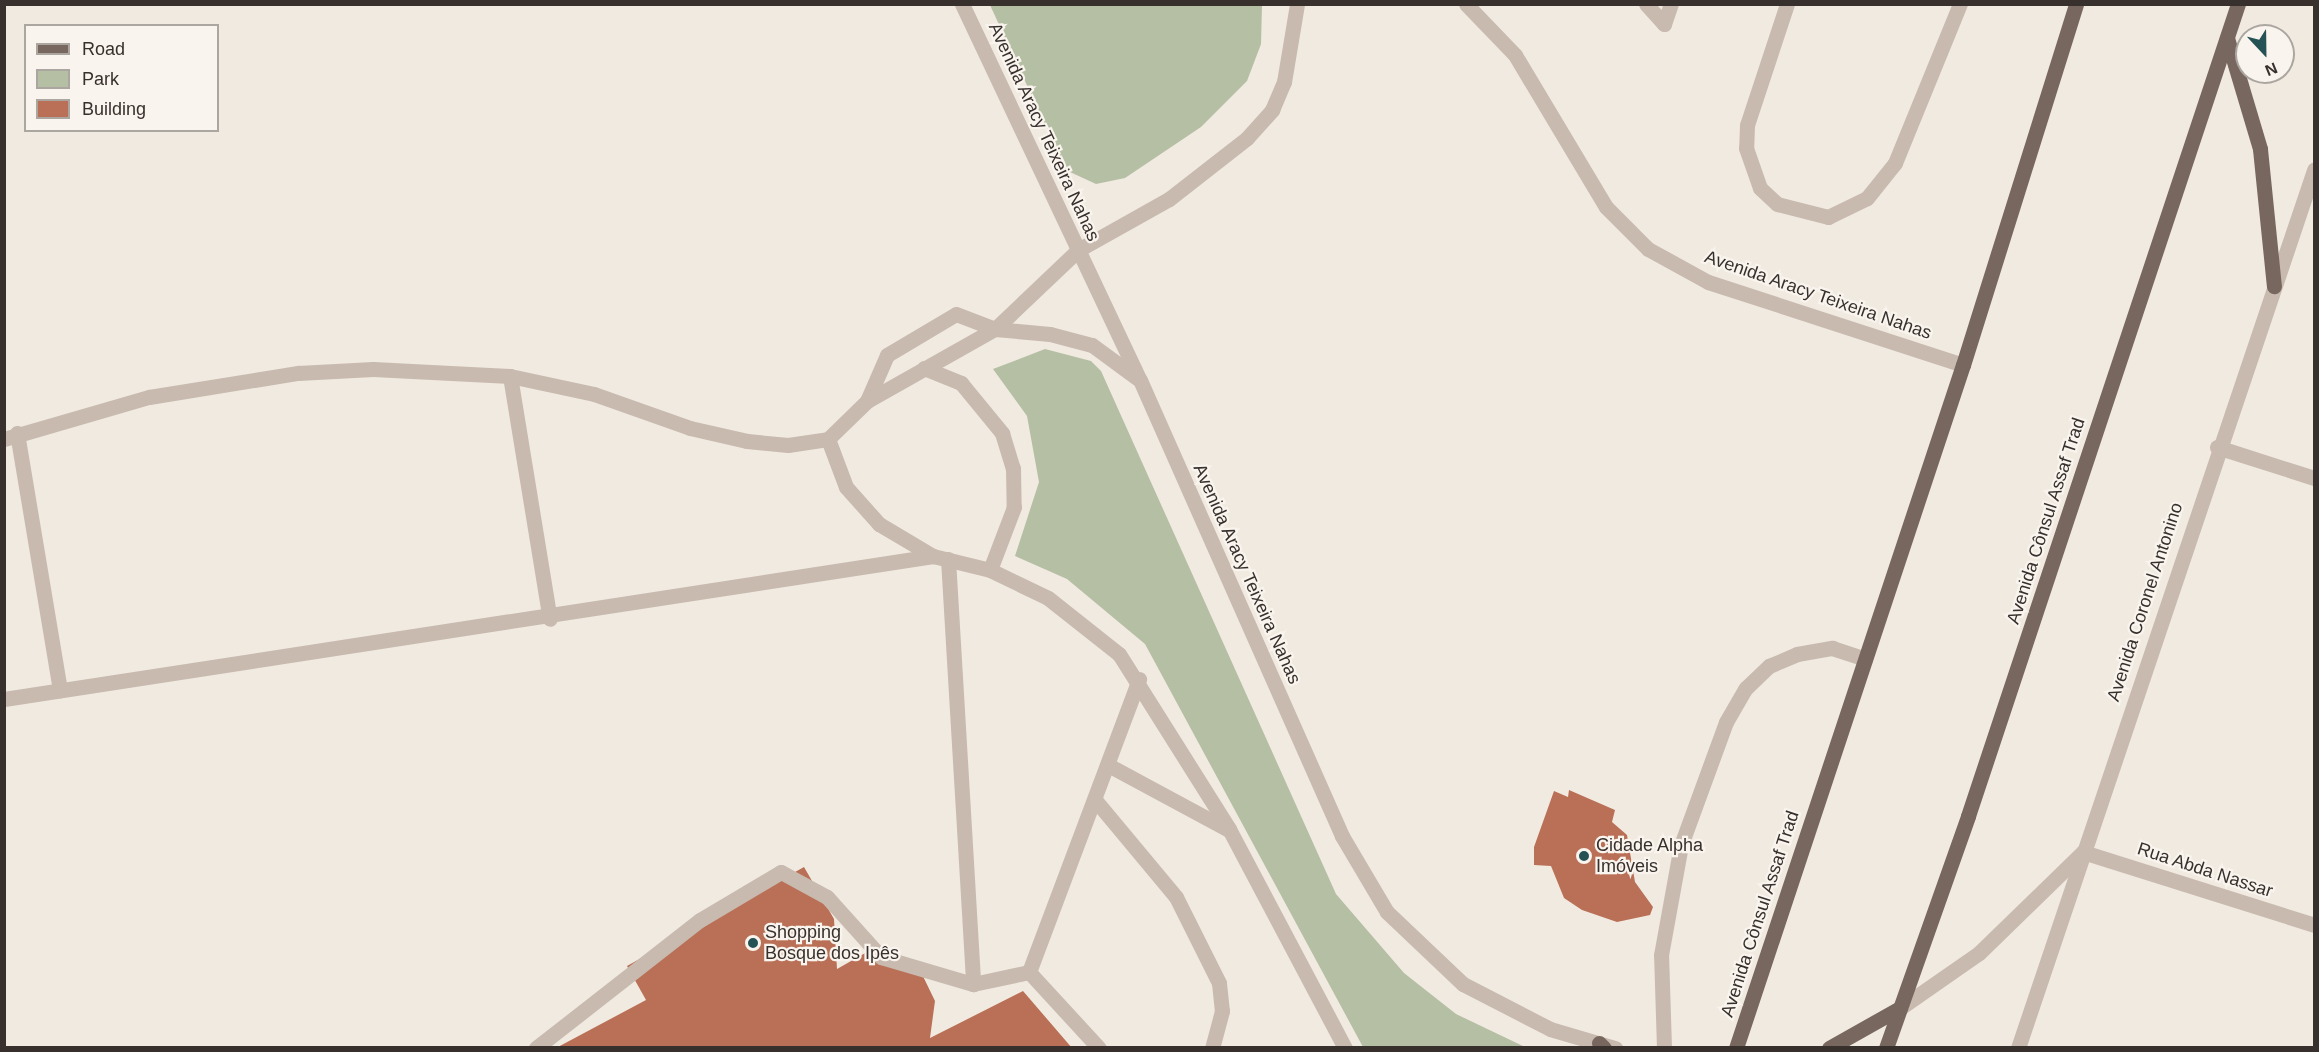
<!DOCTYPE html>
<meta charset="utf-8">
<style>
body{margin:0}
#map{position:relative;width:2319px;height:1052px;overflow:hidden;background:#f1eae1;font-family:Arial,sans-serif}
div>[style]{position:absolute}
.green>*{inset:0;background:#b5bfa3}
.building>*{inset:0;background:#ba7057}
.minor>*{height:15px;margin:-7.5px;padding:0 7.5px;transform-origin:7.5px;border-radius:7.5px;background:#c8baae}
.major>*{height:15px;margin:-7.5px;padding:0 7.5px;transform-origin:7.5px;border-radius:7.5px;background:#78675f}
.dots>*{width:16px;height:16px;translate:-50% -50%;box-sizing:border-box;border:3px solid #f9f4ee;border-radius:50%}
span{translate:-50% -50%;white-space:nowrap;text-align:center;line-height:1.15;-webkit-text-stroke:4.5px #f9f4ee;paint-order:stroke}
.street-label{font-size:18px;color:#38302c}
.poi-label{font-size:18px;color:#38302c}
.left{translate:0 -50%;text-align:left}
.frame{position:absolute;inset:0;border:6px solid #38302c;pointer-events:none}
.legend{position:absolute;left:24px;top:24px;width:195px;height:108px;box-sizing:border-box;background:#f9f4ee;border:2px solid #aca6a0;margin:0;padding:8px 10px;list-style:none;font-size:18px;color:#38302c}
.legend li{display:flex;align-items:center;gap:12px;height:30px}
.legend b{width:30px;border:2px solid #aca6a0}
.north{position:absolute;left:2235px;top:24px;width:60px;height:60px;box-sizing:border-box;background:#f9f4ee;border:2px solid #aca6a0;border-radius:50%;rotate:158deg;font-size:16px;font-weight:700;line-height:24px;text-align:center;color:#38302c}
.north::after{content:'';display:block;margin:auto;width:21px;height:27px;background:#255255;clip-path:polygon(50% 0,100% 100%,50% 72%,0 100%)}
</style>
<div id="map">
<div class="green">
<i style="clip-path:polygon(990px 5px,1262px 5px,1261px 44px,1247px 81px,1201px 127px,1125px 178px,1096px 184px,1070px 172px,1061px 159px)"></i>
<i style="clip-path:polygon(1045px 349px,1091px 361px,1101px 371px,1336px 894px,1404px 973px,1456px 1014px,1525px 1047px,1363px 1047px,1145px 644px,1067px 579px,1015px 556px,1039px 482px,1027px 416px,993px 369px)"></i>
</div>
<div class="building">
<i style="clip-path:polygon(1569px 790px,1615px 810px,1612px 822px,1627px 835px,1635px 882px,1653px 907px,1650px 915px,1617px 922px,1582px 910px,1564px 898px,1551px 866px,1534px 865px,1534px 847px,1554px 791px,1568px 797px)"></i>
<i style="clip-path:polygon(804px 867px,834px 919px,837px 969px,867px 952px,888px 952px,919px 968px,935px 1001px,930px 1038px,1023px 991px,1072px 1048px,556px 1048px,646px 1000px,627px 966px)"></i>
</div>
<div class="minor">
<i style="left:962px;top:4px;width:416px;rotate:64.7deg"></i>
<i style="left:1140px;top:380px;width:499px;rotate:66.1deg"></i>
<i style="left:1342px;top:836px;width:88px;rotate:59.4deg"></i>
<i style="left:1387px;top:912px;width:105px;rotate:43.5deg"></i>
<i style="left:1463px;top:984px;width:98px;rotate:27.3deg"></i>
<i style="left:1550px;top:1029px;width:68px;rotate:16.3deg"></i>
<i style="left:1466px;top:4px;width:71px;rotate:46.1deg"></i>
<i style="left:1515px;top:55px;width:177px;rotate:59.1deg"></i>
<i style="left:1606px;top:207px;width:59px;rotate:45deg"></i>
<i style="left:1648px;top:249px;width:68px;rotate:28.8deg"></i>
<i style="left:1708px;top:282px;width:268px;rotate:18deg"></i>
<i style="left:1646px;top:4px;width:27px;rotate:48deg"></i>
<i style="left:1664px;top:24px;width:21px;rotate:-71deg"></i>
<i style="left:1787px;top:4px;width:127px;rotate:108.3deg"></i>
<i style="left:1747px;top:125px;width:23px;rotate:92deg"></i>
<i style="left:1746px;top:148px;width:42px;rotate:70.7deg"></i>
<i style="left:1760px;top:188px;width:23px;rotate:43deg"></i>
<i style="left:1777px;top:204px;width:53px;rotate:14.3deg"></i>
<i style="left:1828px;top:217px;width:43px;rotate:-26deg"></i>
<i style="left:1867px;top:198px;width:45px;rotate:-51.3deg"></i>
<i style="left:1895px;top:163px;width:172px;rotate:-67.8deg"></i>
<i style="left:924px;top:368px;width:40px;rotate:22deg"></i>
<i style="left:961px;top:383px;width:65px;rotate:50.6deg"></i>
<i style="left:1002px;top:433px;width:37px;rotate:73deg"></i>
<i style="left:1013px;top:468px;width:39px;rotate:89deg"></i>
<i style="left:1014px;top:507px;width:67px;rotate:110.9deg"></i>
<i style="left:510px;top:376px;width:246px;rotate:80.7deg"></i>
<i style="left:867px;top:401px;width:50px;rotate:-66.5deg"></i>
<i style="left:887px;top:355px;width:80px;rotate:-30.7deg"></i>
<i style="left:956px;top:314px;width:42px;rotate:21deg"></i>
<i style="left:995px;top:329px;width:55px;rotate:5.2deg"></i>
<i style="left:1050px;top:334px;width:43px;rotate:14.7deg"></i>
<i style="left:1092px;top:345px;width:56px;rotate:36.3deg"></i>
<i style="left:17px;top:433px;width:261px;rotate:80.5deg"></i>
<i style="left:4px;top:439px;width:151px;rotate:-16.2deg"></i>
<i style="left:149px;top:397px;width:151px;rotate:-9.2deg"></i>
<i style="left:298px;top:373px;width:75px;rotate:-3.1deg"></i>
<i style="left:373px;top:369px;width:137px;rotate:2.9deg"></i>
<i style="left:510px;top:376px;width:86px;rotate:12.1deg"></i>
<i style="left:594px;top:394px;width:102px;rotate:19.5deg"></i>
<i style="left:690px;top:428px;width:58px;rotate:12.8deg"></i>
<i style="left:747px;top:441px;width:41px;rotate:5.6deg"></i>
<i style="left:788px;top:445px;width:40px;rotate:-8.5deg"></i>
<i style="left:828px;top:439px;width:54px;rotate:-44.3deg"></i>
<i style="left:867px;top:401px;width:147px;rotate:-29.4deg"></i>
<i style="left:995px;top:329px;width:115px;rotate:-43.6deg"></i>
<i style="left:1078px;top:250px;width:104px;rotate:-29.3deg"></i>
<i style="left:1169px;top:199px;width:99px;rotate:-38deg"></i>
<i style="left:1247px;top:138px;width:38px;rotate:-48deg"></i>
<i style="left:1272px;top:110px;width:30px;rotate:-67deg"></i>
<i style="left:1284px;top:82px;width:79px;rotate:-80.5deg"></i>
<i style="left:828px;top:439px;width:51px;rotate:69.4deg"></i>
<i style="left:846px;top:487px;width:50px;rotate:48.3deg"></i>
<i style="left:879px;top:524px;width:63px;rotate:30.7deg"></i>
<i style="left:933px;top:556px;width:59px;rotate:13.8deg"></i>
<i style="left:990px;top:570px;width:64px;rotate:25.8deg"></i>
<i style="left:1048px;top:598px;width:90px;rotate:38.3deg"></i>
<i style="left:1119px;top:654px;width:207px;rotate:57.8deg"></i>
<i style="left:1229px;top:829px;width:248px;rotate:62.1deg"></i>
<i style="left:2217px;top:447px;width:102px;rotate:17.7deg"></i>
<i style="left:948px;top:559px;width:426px;rotate:86.6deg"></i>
<i style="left:4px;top:699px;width:940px;rotate:-8.75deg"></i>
<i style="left:1108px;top:765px;width:135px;rotate:28.3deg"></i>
<i style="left:1096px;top:801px;width:125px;rotate:50.2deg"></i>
<i style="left:1176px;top:897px;width:96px;rotate:63.4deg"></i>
<i style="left:1219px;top:983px;width:28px;rotate:84deg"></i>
<i style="left:1222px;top:1011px;width:38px;rotate:105deg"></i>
<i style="left:1029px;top:972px;width:313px;rotate:-69.4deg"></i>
<i style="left:1029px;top:972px;width:103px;rotate:47.4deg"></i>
<i style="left:1900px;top:1008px;width:96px;rotate:-34.8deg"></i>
<i style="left:1979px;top:953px;width:145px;rotate:-44.2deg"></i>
<i style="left:2083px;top:852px;width:242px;rotate:17.5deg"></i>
<i style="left:536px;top:1048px;width:208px;rotate:-38deg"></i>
<i style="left:700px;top:920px;width:94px;rotate:-30.7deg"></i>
<i style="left:781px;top:872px;width:52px;rotate:28.5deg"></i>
<i style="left:827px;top:897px;width:81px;rotate:48deg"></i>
<i style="left:881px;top:957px;width:96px;rotate:16.4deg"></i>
<i style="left:973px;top:984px;width:57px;rotate:-12.1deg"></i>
<i style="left:1664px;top:1048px;width:93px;rotate:-91.8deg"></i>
<i style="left:1661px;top:955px;width:112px;rotate:-79.7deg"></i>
<i style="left:1681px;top:845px;width:131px;rotate:-69.9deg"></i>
<i style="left:1726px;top:722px;width:39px;rotate:-60deg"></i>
<i style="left:1746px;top:688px;width:32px;rotate:-44deg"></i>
<i style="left:1769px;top:666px;width:30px;rotate:-23deg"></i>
<i style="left:1797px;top:654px;width:36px;rotate:-10deg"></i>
<i style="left:1832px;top:648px;width:35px;rotate:18deg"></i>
<i style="left:2018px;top:1048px;width:927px;rotate:-71.37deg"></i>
</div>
<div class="major">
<i style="left:2227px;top:38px;width:116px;rotate:73.4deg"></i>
<i style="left:2260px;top:149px;width:138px;rotate:84.2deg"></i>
<i style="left:1599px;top:1043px;width:7px;rotate:45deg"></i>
<i style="left:1736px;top:1048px;width:720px;rotate:-71.62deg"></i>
<i style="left:1963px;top:365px;width:378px;rotate:-72.6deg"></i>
<i style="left:1829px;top:1048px;width:81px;rotate:-29.4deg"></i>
<i style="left:1886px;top:1048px;width:246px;rotate:-70.5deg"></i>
<i style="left:1968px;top:816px;width:856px;rotate:-71.61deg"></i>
</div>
<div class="dots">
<i style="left:1584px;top:856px;background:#255255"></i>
<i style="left:753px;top:943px;background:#255255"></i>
</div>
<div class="street-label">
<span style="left:1044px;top:132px;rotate:65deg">Avenida Aracy Teixeira Nahas</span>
<span style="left:1818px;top:295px;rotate:19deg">Avenida Aracy Teixeira Nahas</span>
<span style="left:2046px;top:521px;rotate:-72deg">Avenida Cônsul Assaf Trad</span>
<span style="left:1247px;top:574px;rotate:66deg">Avenida Aracy Teixeira Nahas</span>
<span style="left:2145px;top:602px;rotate:-72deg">Avenida Coronel Antonino</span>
<span style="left:2205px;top:870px;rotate:18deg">Rua Abda Nassar</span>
<span style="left:1760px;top:914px;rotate:-72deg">Avenida Cônsul Assaf Trad</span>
</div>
<div class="poi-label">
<span class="left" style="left:1596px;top:856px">Cidade Alpha<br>Imóveis</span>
<span class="left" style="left:765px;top:943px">Shopping<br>Bosque dos Ipês</span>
</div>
<div class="frame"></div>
<ul class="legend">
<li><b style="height:8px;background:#78675f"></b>Road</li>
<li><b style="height:16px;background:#b5bfa3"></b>Park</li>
<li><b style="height:16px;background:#ba7057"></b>Building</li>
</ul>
<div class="north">N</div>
</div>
